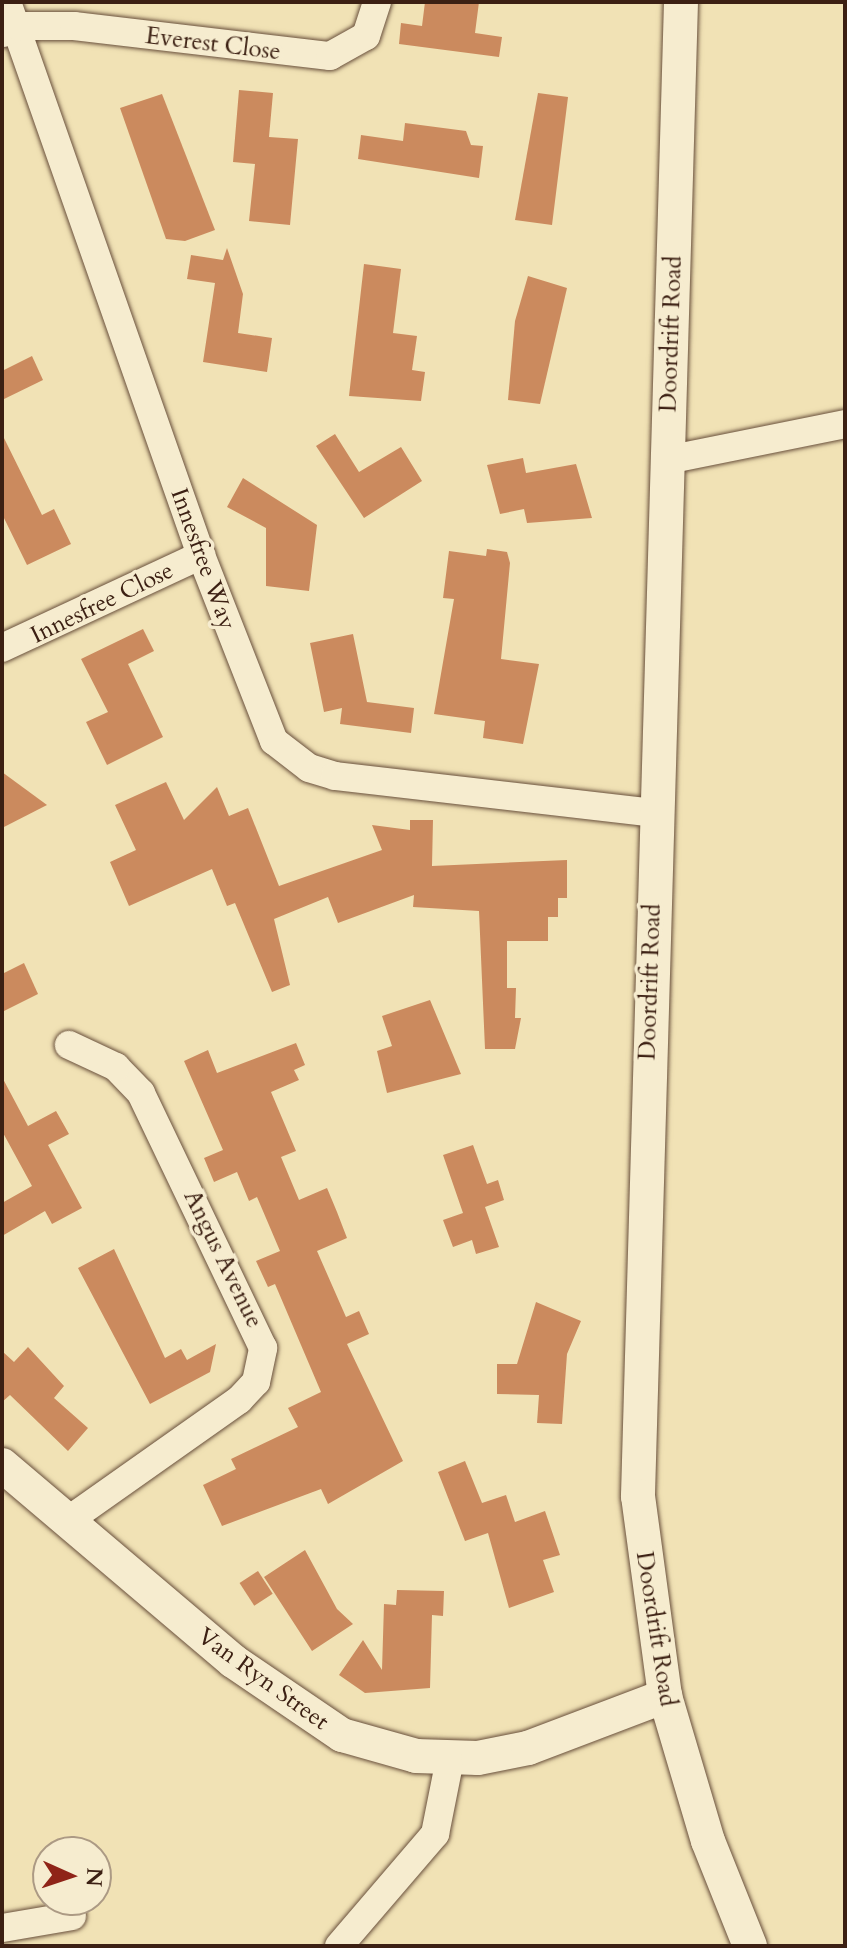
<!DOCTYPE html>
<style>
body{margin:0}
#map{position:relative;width:847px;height:1948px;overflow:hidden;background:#f1e2b5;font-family:Cardo,serif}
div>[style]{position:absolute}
.building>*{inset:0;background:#cb8a5e;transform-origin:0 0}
.roads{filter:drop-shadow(0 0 2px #69503c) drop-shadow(0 0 2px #69503c)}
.minor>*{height:28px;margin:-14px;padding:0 14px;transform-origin:14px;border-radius:14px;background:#f6eccf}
.tertiary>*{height:34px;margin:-17px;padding:0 17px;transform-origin:17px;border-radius:17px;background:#f6eccf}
span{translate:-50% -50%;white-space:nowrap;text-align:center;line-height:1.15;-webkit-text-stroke:7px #f6eccf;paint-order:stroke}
.street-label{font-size:24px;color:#3c2013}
.frame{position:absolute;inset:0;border:4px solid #3c2013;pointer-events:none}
.north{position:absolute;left:32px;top:1836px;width:80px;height:80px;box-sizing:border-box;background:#f6eccf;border:2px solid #ac9a84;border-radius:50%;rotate:93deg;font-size:22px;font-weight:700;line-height:32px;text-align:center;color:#3c2013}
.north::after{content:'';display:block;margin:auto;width:28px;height:36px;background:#8f2418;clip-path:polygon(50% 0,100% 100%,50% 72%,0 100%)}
</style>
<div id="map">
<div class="building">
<i style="clip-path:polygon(425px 2px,479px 2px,475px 33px,502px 37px,499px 57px,399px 44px,401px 23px,422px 26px)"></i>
<i style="clip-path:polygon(239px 90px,273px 93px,269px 137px,298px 139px,290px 225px,249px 221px,255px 164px,233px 162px)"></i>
<i style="clip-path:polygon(538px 93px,568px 97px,552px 225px,515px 220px)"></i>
<i style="clip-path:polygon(162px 94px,215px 230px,185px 241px,166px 239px,120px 108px)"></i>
<i style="clip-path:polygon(405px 123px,466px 131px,471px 145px,483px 146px,479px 178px,358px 159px,361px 135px,403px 141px)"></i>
<i style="clip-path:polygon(227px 248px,243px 294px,238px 333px,272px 338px,267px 372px,203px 362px,215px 283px,187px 279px,191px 255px,223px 260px)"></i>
<i style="clip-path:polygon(364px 264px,401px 269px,393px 333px,417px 336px,412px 370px,425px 372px,421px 401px,349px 396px)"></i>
<i style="clip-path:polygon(528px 276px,567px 288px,540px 404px,508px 400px,515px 321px)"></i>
<i style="clip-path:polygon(32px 356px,43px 380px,2px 400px,2px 371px)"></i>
<i style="clip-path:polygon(2px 434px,42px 515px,54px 509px,71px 544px,27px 565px,2px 514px)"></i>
<i style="clip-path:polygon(335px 434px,359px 472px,401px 447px,422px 481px,364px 518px,316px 446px)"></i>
<i style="clip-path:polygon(523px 458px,526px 473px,576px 464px,592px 518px,527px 523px,524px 509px,500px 514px,487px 465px)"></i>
<i style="clip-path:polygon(243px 478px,317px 525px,309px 591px,266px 586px,266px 528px,227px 507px)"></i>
<i style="clip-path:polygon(487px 549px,507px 552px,510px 563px,501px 659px,539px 664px,523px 744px,483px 738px,485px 721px,434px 714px,454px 599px,443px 598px,449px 551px,486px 556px)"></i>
<i style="clip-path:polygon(143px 629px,154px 651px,128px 664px,163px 737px,107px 765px,86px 722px,108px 712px,81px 659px)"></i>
<i style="clip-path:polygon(353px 634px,367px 702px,414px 708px,411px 733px,340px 724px,342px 708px,324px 712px,310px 643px)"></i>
<i style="clip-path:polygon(2px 772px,47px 805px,2px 828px)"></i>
<i style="clip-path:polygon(166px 782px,184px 820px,217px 787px,229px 816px,248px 808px,279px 886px,382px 850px,372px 825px,410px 830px,410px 820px,433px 820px,432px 866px,567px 860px,567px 898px,558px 898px,558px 917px,548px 917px,548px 941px,507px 941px,507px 988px,516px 988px,515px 1018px,521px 1018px,515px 1049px,485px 1049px,479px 911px,413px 907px,414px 895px,338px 923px,328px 897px,274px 919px,290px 985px,272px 992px,235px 903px,227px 906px,212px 869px,129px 906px,110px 862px,136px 850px,115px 805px)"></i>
<i style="clip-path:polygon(24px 963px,38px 994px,2px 1012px,2px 974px)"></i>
<i style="clip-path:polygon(430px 1000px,461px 1074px,387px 1093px,377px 1051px,392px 1046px,382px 1016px)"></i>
<i style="clip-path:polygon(296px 1043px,305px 1065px,294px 1070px,299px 1080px,271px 1092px,296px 1151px,281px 1157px,299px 1200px,327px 1188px,337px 1212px,347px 1238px,317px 1251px,346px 1317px,359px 1311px,369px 1334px,347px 1344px,403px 1461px,328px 1504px,321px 1489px,222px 1526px,203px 1485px,236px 1469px,231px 1459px,298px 1427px,288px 1408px,321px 1392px,275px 1284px,268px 1287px,256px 1261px,280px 1251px,257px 1197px,249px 1201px,237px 1172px,214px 1182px,204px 1158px,223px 1150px,184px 1061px,208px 1050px,217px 1073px)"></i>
<i style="clip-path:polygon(2px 1077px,28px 1126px,56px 1111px,69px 1134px,48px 1145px,82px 1208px,52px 1224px,45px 1211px,2px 1236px,2px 1203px,32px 1186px,2px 1131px)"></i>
<i style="clip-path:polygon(473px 1145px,487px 1184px,498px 1180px,504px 1200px,485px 1207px,499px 1247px,476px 1254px,472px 1240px,453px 1247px,443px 1220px,463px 1213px,443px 1155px)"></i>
<i style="clip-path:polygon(114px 1249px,165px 1358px,181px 1349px,187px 1360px,216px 1344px,210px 1372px,150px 1404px,78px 1268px)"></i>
<i style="clip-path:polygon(536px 1302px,581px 1321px,567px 1354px,562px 1424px,537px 1423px,539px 1395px,497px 1394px,497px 1364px,517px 1364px)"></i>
<i style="clip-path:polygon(28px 1347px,64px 1386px,54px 1398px,88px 1428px,68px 1451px,10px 1395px,2px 1402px,2px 1351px,14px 1362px)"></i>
<i style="clip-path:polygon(465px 1461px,482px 1503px,506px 1495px,515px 1522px,545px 1511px,560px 1555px,543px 1560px,554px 1592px,509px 1608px,488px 1533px,465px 1541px,438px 1472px)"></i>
<i style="clip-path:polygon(305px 1550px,337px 1609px,353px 1624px,312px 1651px,264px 1577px)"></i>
<i style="left:258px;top:1571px;width:27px;height:22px;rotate:57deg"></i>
<i style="clip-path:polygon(397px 1590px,444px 1591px,443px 1616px,432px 1615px,430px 1688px,365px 1693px,339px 1675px,363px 1640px,382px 1670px,384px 1604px,396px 1605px)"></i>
</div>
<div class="roads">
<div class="minor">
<i style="left:7px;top:2px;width:586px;rotate:70.67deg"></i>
<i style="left:201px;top:555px;width:200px;rotate:68.6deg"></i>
<i style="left:274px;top:741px;width:44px;rotate:37.6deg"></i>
<i style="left:309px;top:768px;width:27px;rotate:17deg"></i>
<i style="left:335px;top:776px;width:322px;rotate:6.6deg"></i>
<i style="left:3px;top:33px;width:17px;rotate:-25deg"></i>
<i style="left:18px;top:26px;width:56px"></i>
<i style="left:74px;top:26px;width:258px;rotate:6.7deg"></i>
<i style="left:330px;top:56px;width:41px;rotate:-29.1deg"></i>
<i style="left:366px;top:36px;width:36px;rotate:-72deg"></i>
<i style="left:667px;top:460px;width:182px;rotate:-11.4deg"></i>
<i style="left:2px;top:648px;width:220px;rotate:-25deg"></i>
<i style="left:66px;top:1522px;width:212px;rotate:-35.2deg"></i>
<i style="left:239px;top:1400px;width:25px;rotate:-47deg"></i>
<i style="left:256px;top:1382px;width:35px;rotate:-78deg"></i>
<i style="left:263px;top:1348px;width:283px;rotate:-115.6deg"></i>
<i style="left:141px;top:1093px;width:36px;rotate:-134deg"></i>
<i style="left:116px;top:1067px;width:52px;rotate:-154.9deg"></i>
<i style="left:2px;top:1928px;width:71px;rotate:-9.7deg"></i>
<i style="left:339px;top:1946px;width:148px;rotate:-49.4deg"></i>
<i style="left:435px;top:1834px;width:76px;rotate:-78.7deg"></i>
</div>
<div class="tertiary">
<i style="left:681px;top:2px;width:1495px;rotate:91.65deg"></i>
<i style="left:638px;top:1496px;width:202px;rotate:82.3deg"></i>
<i style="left:665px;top:1696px;width:151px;rotate:73.5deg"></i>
<i style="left:708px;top:1841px;width:113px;rotate:68.2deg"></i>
<i style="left:2px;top:1465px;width:303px;rotate:40.3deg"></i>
<i style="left:233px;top:1661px;width:132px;rotate:34.2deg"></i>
<i style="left:342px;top:1735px;width:77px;rotate:15.8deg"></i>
<i style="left:416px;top:1756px;width:62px;rotate:1.8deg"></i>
<i style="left:478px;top:1758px;width:51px;rotate:-11.3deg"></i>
<i style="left:528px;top:1748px;width:147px;rotate:-20.8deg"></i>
</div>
</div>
<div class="street-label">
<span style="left:213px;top:44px;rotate:7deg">Everest Close</span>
<span style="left:671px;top:334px;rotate:-88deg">Doordrift Road</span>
<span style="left:203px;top:559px;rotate:70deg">Innesfree Way</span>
<span style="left:102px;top:603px;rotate:-26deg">Innesfree Close</span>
<span style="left:650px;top:982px;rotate:-88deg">Doordrift Road</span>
<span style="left:223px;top:1259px;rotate:64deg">Angus Avenue</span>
<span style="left:656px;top:1629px;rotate:81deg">Doordrift Road</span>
<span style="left:263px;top:1679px;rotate:36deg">Van Ryn Street</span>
</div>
<div class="frame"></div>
<div class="north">N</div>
</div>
